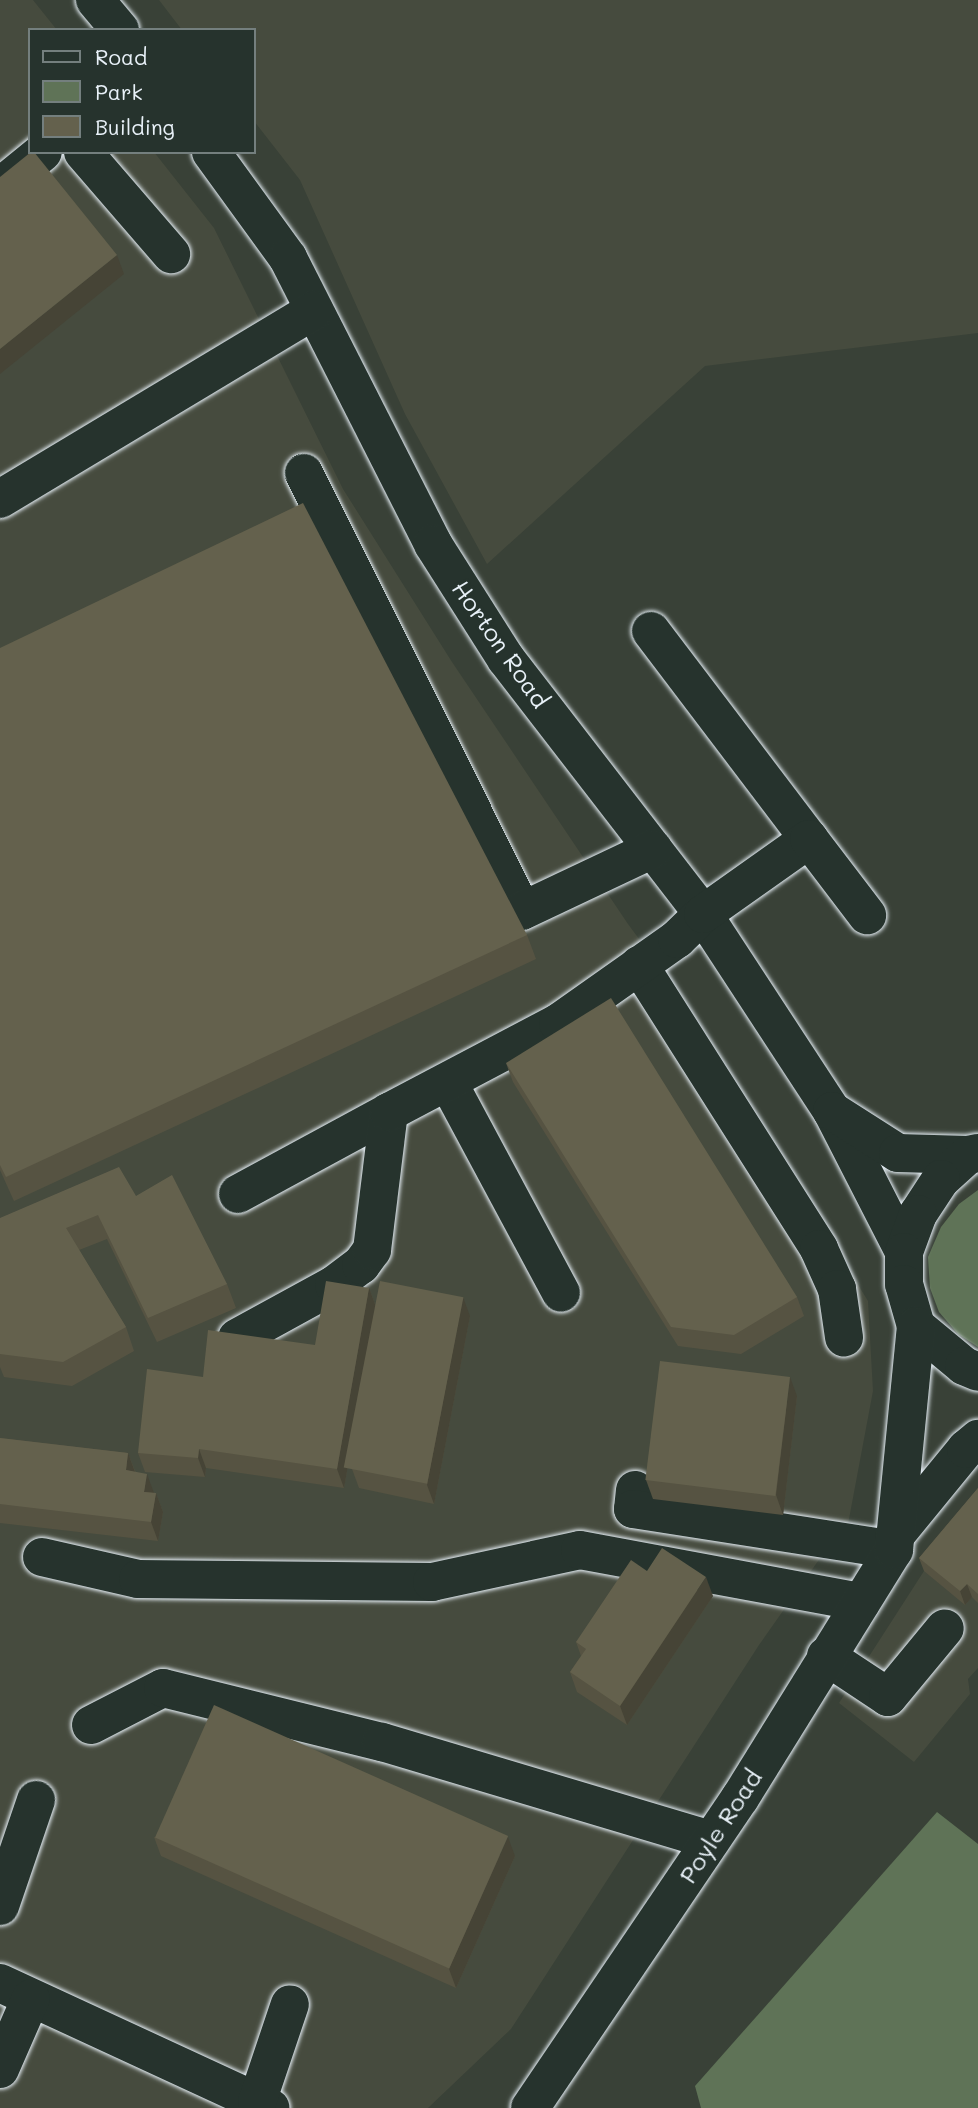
<!DOCTYPE html>
<style>
body{margin:0}
#map{position:relative;width:978px;height:2108px;overflow:hidden;background:#394137;font-family:Mali,sans-serif}
div>[style]{position:absolute}
.built>*{inset:0;background:#464b3e}
.green>*{inset:0;background:#5f7357}
.roads{filter:drop-shadow(0 0 2px #e8f1f8) drop-shadow(0 0 2px #e8f1f8)}
.minor>*{height:38px;margin:-19px;padding:0 19px;transform-origin:19px;border-radius:19px;background:#26332d}
.wall>*{inset:0;background:#565342}
.shaded-wall>*{inset:0;background:#464436}
.building>*{inset:0;background:#64614d;transform-origin:0 0}
span{translate:-50% -50%;white-space:nowrap;text-align:center;line-height:1.15;-webkit-text-stroke:6px #26332d;paint-order:stroke}
.street-label{font-size:24px;color:#e8f1f8}
.legend{position:absolute;left:28px;top:28px;width:228px;height:126px;box-sizing:border-box;background:#26332d;border:2px solid #747f7e;margin:0;padding:9px 12px;list-style:none;font-size:21px;color:#e8f1f8}
.legend li{display:flex;align-items:center;gap:14px;height:35px}
.legend b{width:35px;border:2px solid #747f7e}
</style>
<div id="map">
<div class="built">
<i style="clip-path:polygon(0 0,33px 0,57px 30px,30px 30px,30px 152px,154px 152px,214px 228px,343px 489px,452px 662px,628px 924px,684px 1000px,868px 1301px,873px 1391px,846px 1535px,823px 1554px,759px 1645px,511px 2029px,428px 2108px,0 2108px)"></i>
<i style="clip-path:polygon(159px 0,978px 0,978px 333px,705px 366px,487px 564px,405px 414px,300px 180px,254px 121px,254px 30px,182px 30px)"></i>
<i style="clip-path:polygon(978px 1507px,978px 1668px,968px 1679px,970px 1694px,914px 1762px,839px 1703px,924px 1571px)"></i>
</div>
<div class="green">
<i style="clip-path:polygon(978px 1190px,978px 1347px,958px 1334px,939px 1312px,930px 1288px,928px 1257px,941px 1227px,959px 1204px)"></i>
<i style="clip-path:polygon(937px 1812px,978px 1844px,978px 2108px,701px 2108px,695px 2086px)"></i>
</div>
<div class="roads">
<div class="minor">
<i style="left:95px;top:0;width:39px;rotate:50deg"></i>
<i style="left:83px;top:152px;width:135px;rotate:49.2deg"></i>
<i style="left:211px;top:152px;width:131px;rotate:54deg"></i>
<i style="left:288px;top:258px;width:321px;rotate:63.1deg"></i>
<i style="left:433px;top:544px;width:136px;rotate:57.6deg"></i>
<i style="left:506px;top:659px;width:322px;rotate:52.3deg"></i>
<i style="left:703px;top:914px;width:235px;rotate:56.8deg"></i>
<i style="left:832px;top:1111px;width:158px;rotate:62.9deg"></i>
<i style="left:0;top:187px;width:55px;rotate:-39.1deg"></i>
<i style="left:304px;top:473px;width:489px;rotate:63.5deg"></i>
<i style="left:522px;top:911px;width:145px;rotate:-25.3deg"></i>
<i style="left:0;top:499px;width:366px;rotate:-31deg"></i>
<i style="left:651px;top:631px;width:261px;rotate:52.8deg"></i>
<i style="left:639px;top:965px;width:336px;rotate:57.6deg"></i>
<i style="left:819px;top:1249px;width:44px;rotate:65.8deg"></i>
<i style="left:837px;top:1289px;width:49px;rotate:81.7deg"></i>
<i style="left:448px;top:1082px;width:239px;rotate:61.8deg"></i>
<i style="left:832px;top:1111px;width:78px;rotate:32.5deg"></i>
<i style="left:898px;top:1153px;width:70px;rotate:1.6deg"></i>
<i style="left:978px;top:1153px;width:10px;rotate:169deg"></i>
<i style="left:968px;top:1155px;width:36px;rotate:138deg"></i>
<i style="left:941px;top:1179px;width:42px;rotate:123.3deg"></i>
<i style="left:918px;top:1214px;width:40px;rotate:110.2deg"></i>
<i style="left:904px;top:1252px;width:32px;rotate:90deg"></i>
<i style="left:904px;top:1284px;width:44px;rotate:74.1deg"></i>
<i style="left:916px;top:1326px;width:62px;rotate:39.8deg"></i>
<i style="left:964px;top:1366px;width:15px;rotate:23deg"></i>
<i style="left:238px;top:1194px;width:172px;rotate:-28.5deg"></i>
<i style="left:237px;top:1338px;width:111px;rotate:-28.7deg"></i>
<i style="left:334px;top:1285px;width:34px;rotate:-37deg"></i>
<i style="left:361px;top:1265px;width:19px;rotate:-54deg"></i>
<i style="left:372px;top:1250px;width:139px;rotate:-83deg"></i>
<i style="left:389px;top:1112px;width:191px;rotate:-27.8deg"></i>
<i style="left:558px;top:1023px;width:146px;rotate:-35.2deg"></i>
<i style="left:677px;top:939px;width:36px;rotate:-44deg"></i>
<i style="left:703px;top:914px;width:130px;rotate:-35.3deg"></i>
<i style="left:809px;top:839px;width:96px;rotate:52.7deg"></i>
<i style="left:635px;top:1490px;width:19px;rotate:96deg"></i>
<i style="left:633px;top:1509px;width:264px;rotate:8.9deg"></i>
<i style="left:894px;top:1537px;width:114px;rotate:-50.7deg"></i>
<i style="left:966px;top:1449px;width:16px;rotate:-40deg"></i>
<i style="left:42px;top:1557px;width:98px;rotate:12.9deg"></i>
<i style="left:138px;top:1579px;width:294px;rotate:0.6deg"></i>
<i style="left:432px;top:1582px;width:151px;rotate:-12.2deg"></i>
<i style="left:580px;top:1550px;width:286px;rotate:10.5deg"></i>
<i style="left:826px;top:1656px;width:74px;rotate:33.5deg"></i>
<i style="left:888px;top:1697px;width:89px;rotate:-50.4deg"></i>
<i style="left:91px;top:1725px;width:81px;rotate:-27.2deg"></i>
<i style="left:163px;top:1688px;width:226px;rotate:13.9deg"></i>
<i style="left:382px;top:1742px;width:343px;rotate:16.6deg"></i>
<i style="left:0;top:1906px;width:112px;rotate:-71.2deg"></i>
<i style="left:0;top:1983px;width:298px;rotate:24.8deg"></i>
<i style="left:0;top:2069px;width:77px;rotate:-66.4deg"></i>
<i style="left:257px;top:2102px;width:103px;rotate:-71.4deg"></i>
<i style="left:530px;top:2108px;width:374px;rotate:-55.9deg"></i>
<i style="left:740px;top:1798px;width:292px;rotate:-58.2deg"></i>
<i style="left:894px;top:1550px;width:225px;rotate:-84.4deg"></i>
</div>
</div>
<div class="wall">
<i style="clip-path:polygon(0 648px,527px 935px,536px 959px,14px 1201px,0 1170px)"></i>
<i style="clip-path:polygon(506px 1063px,797px 1297px,804px 1316px,741px 1354px,678px 1346px,513px 1082px)"></i>
<i style="clip-path:polygon(136px 1196px,227px 1284px,236px 1308px,157px 1342px,107px 1239px,79px 1250px,126px 1327px,134px 1351px,72px 1386px,4px 1377px,0 1367px,0 1218px)"></i>
<i style="clip-path:polygon(369px 1288px,376px 1307px,344px 1488px,206px 1468px,205px 1477px,145px 1472px,138px 1453px,203px 1377px,315px 1345px)"></i>
<i style="clip-path:polygon(470px 1316px,434px 1504px,359px 1488px,352px 1469px)"></i>
<i style="clip-path:polygon(797px 1396px,783px 1515px,653px 1499px,646px 1480px)"></i>
<i style="clip-path:polygon(0 1438px,128px 1453px,135px 1471px,154px 1493px,156px 1493px,163px 1512px,158px 1541px,0 1523px)"></i>
<i style="clip-path:polygon(978px 1488px,978px 1603px,972px 1597px,965px 1605px,924px 1571px,919px 1558px)"></i>
<i style="clip-path:polygon(647px 1571px,713px 1596px,627px 1725px,577px 1692px,570px 1672px,581px 1656px,576px 1642px)"></i>
<i style="clip-path:polygon(154px 1837px,515px 1856px,456px 1988px,161px 1856px)"></i>
</div>
<div class="shaded-wall">
<i style="clip-path:polygon(117px 255px,124px 274px,0 374px,0 349px)"></i>
<i style="clip-path:polygon(369px 1288px,376px 1307px,344px 1488px,337px 1469px)"></i>
<i style="clip-path:polygon(463px 1297px,470px 1316px,434px 1504px,427px 1485px)"></i>
<i style="clip-path:polygon(790px 1377px,797px 1396px,783px 1515px,776px 1495px)"></i>
<i style="clip-path:polygon(199px 1449px,206px 1468px,205px 1477px,198px 1458px)"></i>
<i style="clip-path:polygon(128px 1453px,135px 1472px,126px 1470px)"></i>
<i style="clip-path:polygon(147px 1474px,154px 1493px,144px 1492px)"></i>
<i style="clip-path:polygon(156px 1493px,163px 1512px,158px 1541px,151px 1522px)"></i>
<i style="clip-path:polygon(706px 1577px,713px 1596px,627px 1725px,620px 1706px)"></i>
<i style="clip-path:polygon(967px 1584px,972px 1597px,965px 1605px,960px 1591px)"></i>
<i style="clip-path:polygon(508px 1837px,515px 1856px,456px 1988px,449px 1969px)"></i>
</div>
<div class="building">
<i style="clip-path:polygon(31px 152px,34px 152px,117px 255px,0 349px,0 177px)"></i>
<i style="clip-path:polygon(303px 503px,527px 935px,6px 1177px,0 1165px,0 648px)"></i>
<i style="clip-path:polygon(611px 998px,797px 1297px,734px 1335px,671px 1327px,506px 1063px)"></i>
<i style="clip-path:polygon(119px 1167px,136px 1196px,172px 1175px,227px 1284px,148px 1318px,98px 1215px,66px 1228px,126px 1327px,63px 1362px,0 1354px,0 1218px)"></i>
<i style="clip-path:polygon(326px 1281px,369px 1288px,337px 1469px,199px 1449px,198px 1458px,138px 1453px,147px 1369px,203px 1377px,208px 1330px,315px 1345px)"></i>
<i style="left:380px;top:1281px;width:85px;height:190px;rotate:11deg"></i>
<i style="left:660px;top:1361px;width:131px;height:120px;rotate:7deg"></i>
<i style="clip-path:polygon(0 1438px,128px 1453px,126px 1470px,147px 1474px,144px 1492px,156px 1493px,151px 1522px,0 1504px)"></i>
<i style="clip-path:polygon(978px 1488px,978px 1594px,967px 1584px,960px 1591px,919px 1558px)"></i>
<i style="clip-path:polygon(662px 1548px,706px 1577px,620px 1706px,570px 1672px,586px 1649px,576px 1642px,631px 1560px,647px 1571px)"></i>
<i style="left:214px;top:1705px;width:322px;height:145px;rotate:24deg"></i>
</div>
<div class="street-label">
<span style="left:501px;top:644px;rotate:55deg">Horton Road</span>
<span style="left:720px;top:1826px;rotate:-57deg">Poyle Road</span>
</div>
<ul class="legend">
<li><b style="height:9px;background:#26332d"></b>Road</li>
<li><b style="height:19px;background:#5f7357"></b>Park</li>
<li><b style="height:19px;background:#64614d"></b>Building</li>
</ul>
</div>
